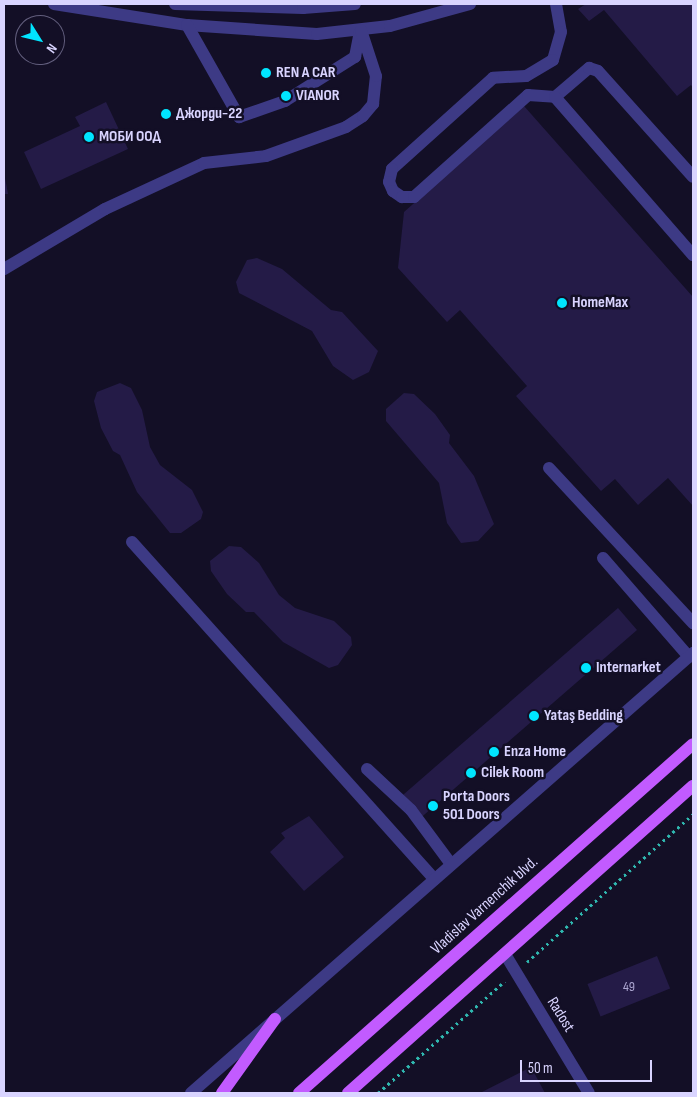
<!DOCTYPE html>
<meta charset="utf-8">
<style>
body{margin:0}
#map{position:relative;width:697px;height:1097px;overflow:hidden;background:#130f26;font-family:"Sofia Sans Condensed",sans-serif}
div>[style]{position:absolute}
.building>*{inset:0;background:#241b47;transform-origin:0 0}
.path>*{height:3px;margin-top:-1.5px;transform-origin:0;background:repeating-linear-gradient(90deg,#2fb8b0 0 2.5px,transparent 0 6.5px)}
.minor>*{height:12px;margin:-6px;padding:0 6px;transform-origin:6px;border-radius:6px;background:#3d3a85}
.major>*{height:12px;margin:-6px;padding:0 6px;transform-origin:6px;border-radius:6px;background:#c25bff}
.dots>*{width:14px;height:14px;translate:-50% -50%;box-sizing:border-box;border:2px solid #130f26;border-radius:50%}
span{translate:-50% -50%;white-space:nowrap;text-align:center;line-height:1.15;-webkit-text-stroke:5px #130f26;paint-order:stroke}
.number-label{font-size:14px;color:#aca6d1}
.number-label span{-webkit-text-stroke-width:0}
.poi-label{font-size:16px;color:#d9d4ff;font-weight:700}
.left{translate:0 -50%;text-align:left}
.street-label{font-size:16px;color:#d9d4ff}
.frame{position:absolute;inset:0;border:5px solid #d9d4ff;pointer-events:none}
.north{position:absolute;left:15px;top:15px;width:50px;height:50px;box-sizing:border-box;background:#130f26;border:1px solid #625e7d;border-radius:50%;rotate:126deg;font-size:14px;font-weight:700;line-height:20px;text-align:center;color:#d9d4ff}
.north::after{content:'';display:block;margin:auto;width:18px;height:22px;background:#00e5ff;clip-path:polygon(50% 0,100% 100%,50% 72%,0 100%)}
.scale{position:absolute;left:520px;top:1060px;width:132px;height:22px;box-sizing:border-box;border:2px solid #d9d4ff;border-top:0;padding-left:6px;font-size:15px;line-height:18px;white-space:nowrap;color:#d9d4ff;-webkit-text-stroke:4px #130f26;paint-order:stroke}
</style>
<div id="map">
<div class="building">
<i style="clip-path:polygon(586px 4px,693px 4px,693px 88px,691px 85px,677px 96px,604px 10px,589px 21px,578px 9px)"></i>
<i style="clip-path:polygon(106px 102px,128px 149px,41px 189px,24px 152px,80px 126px,75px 117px)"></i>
<i style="clip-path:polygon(524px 106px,693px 297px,693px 506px,668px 478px,638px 505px,615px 479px,601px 491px,516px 396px,527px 386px,460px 310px,447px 322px,398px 268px,404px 212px)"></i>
<i style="clip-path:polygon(4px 173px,8px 194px,4px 194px)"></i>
<i style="clip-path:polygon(257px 258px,282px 269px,331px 310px,342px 312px,378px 351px,369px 372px,353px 380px,333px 366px,312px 331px,239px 293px,236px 282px,247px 260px)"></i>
<i style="clip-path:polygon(120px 383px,131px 388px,142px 410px,150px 447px,160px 465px,192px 490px,203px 512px,201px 519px,181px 533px,170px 533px,137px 492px,120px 455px,113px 451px,101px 428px,94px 401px,97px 392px)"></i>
<i style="clip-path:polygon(404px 393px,414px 394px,435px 414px,450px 435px,449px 443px,474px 476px,494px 524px,478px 541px,461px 543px,447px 523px,439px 483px,386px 421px,386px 409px)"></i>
<i style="clip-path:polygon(229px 546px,241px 547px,259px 563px,279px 595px,295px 608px,334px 621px,351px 637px,352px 645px,338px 665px,329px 668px,283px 642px,254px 612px,246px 612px,227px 594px,211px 571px,210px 561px)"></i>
<i style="left:618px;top:608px;width:29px;height:285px;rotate:49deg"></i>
<i style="clip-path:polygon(309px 816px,344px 857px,304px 891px,270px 852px,285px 838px,281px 833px)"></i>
<i style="left:657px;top:956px;width:35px;height:75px;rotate:68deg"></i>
<i style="clip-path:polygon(531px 1067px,545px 1093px,480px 1093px)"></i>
</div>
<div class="path">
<i style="left:527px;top:962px;width:222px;rotate:-41.7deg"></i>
<i style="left:378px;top:1093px;width:169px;rotate:-41.4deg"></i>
</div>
<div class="minor">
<i style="left:54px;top:4px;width:135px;rotate:9deg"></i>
<i style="left:187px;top:25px;width:130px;rotate:4deg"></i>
<i style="left:317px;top:34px;width:73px;rotate:-6.3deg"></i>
<i style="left:390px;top:26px;width:83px;rotate:-15.4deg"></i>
<i style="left:175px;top:4px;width:128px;rotate:1.8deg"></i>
<i style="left:303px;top:8px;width:52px;rotate:-4.4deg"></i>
<i style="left:556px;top:4px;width:28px;rotate:80deg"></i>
<i style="left:561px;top:32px;width:29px;rotate:106deg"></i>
<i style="left:553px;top:60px;width:31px;rotate:149deg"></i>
<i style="left:526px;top:76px;width:33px;rotate:177deg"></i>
<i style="left:493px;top:78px;width:136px;rotate:138deg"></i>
<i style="left:392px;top:169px;width:13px;rotate:103deg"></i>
<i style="left:389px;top:182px;width:10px;rotate:66deg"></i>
<i style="left:393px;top:191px;width:11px;rotate:34deg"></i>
<i style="left:402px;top:197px;width:12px"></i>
<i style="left:414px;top:197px;width:153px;rotate:-41.8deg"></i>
<i style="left:528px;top:95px;width:27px;rotate:4deg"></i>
<i style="left:555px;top:97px;width:45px;rotate:-40.5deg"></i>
<i style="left:589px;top:68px;width:9px;rotate:18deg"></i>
<i style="left:598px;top:71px;width:142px;rotate:48.1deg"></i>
<i style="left:187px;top:25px;width:106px;rotate:60.5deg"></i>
<i style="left:239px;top:117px;width:49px;rotate:-19.2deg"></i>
<i style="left:285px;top:101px;width:83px;rotate:-32.2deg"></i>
<i style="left:355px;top:57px;width:25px;rotate:-79deg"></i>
<i style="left:555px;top:97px;width:210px;rotate:48.9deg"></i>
<i style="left:4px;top:269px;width:117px;rotate:-30.7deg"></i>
<i style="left:105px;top:209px;width:109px;rotate:-24.9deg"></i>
<i style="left:204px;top:163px;width:62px;rotate:-6.4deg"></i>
<i style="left:266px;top:156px;width:85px;rotate:-19.9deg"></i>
<i style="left:346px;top:127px;width:20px;rotate:-33deg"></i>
<i style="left:363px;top:116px;width:16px;rotate:-50deg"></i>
<i style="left:373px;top:104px;width:28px;rotate:-84deg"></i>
<i style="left:376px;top:76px;width:48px;rotate:-108.1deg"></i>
<i style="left:549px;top:468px;width:212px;rotate:47.1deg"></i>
<i style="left:132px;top:542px;width:453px;rotate:48.1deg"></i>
<i style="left:603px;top:558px;width:131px;rotate:49deg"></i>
<i style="left:367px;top:769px;width:60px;rotate:43deg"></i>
<i style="left:411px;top:810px;width:67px;rotate:53.5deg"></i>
<i style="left:505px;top:954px;width:162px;rotate:58.9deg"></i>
<i style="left:191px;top:1093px;width:668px;rotate:-41.23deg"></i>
</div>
<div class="major">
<i style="left:222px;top:1093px;width:91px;rotate:-54.4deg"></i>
<i style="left:299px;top:1093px;width:526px;rotate:-41.53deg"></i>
<i style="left:348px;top:1093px;width:462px;rotate:-41.7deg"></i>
</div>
<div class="dots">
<i style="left:266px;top:73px;background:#00e5ff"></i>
<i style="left:286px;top:96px;background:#00e5ff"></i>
<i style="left:166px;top:114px;background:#00e5ff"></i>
<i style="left:89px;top:137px;background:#00e5ff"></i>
<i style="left:562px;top:303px;background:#00e5ff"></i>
<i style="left:586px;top:668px;background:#00e5ff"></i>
<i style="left:534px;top:716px;background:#00e5ff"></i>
<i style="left:494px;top:752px;background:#00e5ff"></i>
<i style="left:471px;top:773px;background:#00e5ff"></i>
<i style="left:433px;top:806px;background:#00e5ff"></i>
</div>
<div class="number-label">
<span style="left:629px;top:987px">49</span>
</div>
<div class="poi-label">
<span class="left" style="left:276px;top:73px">REN A CAR</span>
<span class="left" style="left:296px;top:96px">VIANOR</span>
<span class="left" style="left:176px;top:114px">Джорди-22</span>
<span class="left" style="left:99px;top:137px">МОБИ ООД</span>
<span class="left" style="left:572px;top:303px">HomeMax</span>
<span class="left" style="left:596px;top:668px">Internarket</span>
<span class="left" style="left:544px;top:716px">Yataş Bedding</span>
<span class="left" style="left:504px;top:752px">Enza Home</span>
<span class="left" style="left:481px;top:773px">Cilek Room</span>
<span class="left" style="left:443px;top:806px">Porta Doors<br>501 Doors</span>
</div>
<div class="street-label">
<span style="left:485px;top:906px;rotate:-42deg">Vladislav Varnenchik blvd.</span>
<span style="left:560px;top:1015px;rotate:58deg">Radost</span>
</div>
<div class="frame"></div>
<div class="north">N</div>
<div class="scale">50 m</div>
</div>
